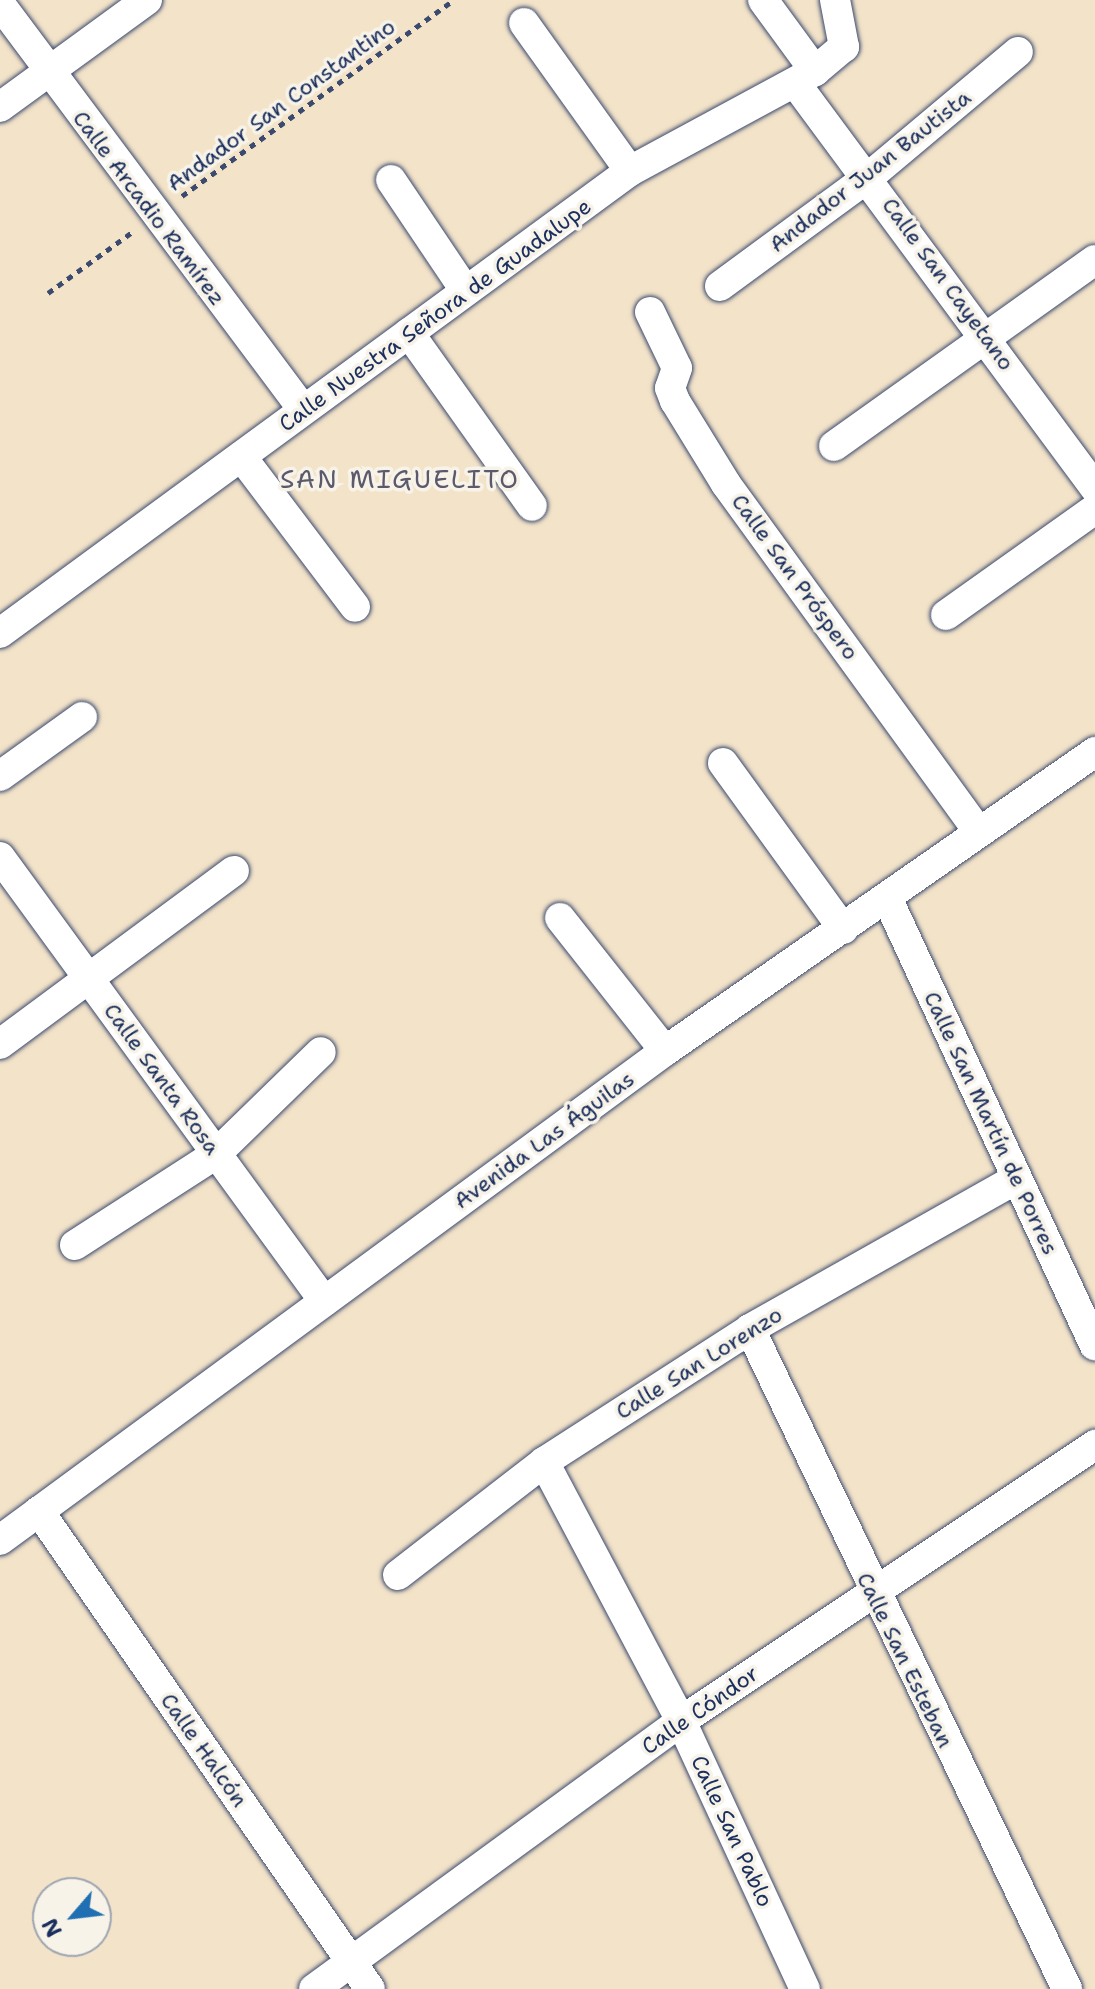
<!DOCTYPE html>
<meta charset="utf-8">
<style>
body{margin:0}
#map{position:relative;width:1095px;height:1989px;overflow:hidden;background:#f3e3c9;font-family:"Shantell Sans",sans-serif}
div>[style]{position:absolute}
.path>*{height:5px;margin-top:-2.5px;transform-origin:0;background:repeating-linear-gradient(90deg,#3b4a6e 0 6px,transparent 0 12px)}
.roads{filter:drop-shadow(0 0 2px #3b4a6e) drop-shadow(0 0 2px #3b4a6e)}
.street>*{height:30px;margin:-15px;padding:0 15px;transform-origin:15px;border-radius:15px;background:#fff}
span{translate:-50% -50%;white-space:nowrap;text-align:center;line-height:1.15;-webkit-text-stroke:7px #f7f3e8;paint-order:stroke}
.street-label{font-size:22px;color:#1b2f5e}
.quarter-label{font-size:26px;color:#5c596d;letter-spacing:2px}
.north{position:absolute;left:32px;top:1877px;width:80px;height:80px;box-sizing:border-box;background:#f7f3e8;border:2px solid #9fa5b1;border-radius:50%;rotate:242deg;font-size:22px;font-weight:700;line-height:32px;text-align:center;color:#1b2f5e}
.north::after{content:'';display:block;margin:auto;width:28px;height:36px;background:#1f6fb2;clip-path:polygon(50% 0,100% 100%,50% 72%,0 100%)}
</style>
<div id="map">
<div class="path">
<i style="left:182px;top:196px;width:335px;rotate:-35.8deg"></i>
<i style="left:48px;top:293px;width:107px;rotate:-35.9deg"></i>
</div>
<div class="roads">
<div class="street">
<i style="left:763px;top:0;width:88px;rotate:53.8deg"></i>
<i style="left:0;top:4px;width:504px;rotate:53.22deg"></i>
<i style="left:524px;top:23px;width:182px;rotate:54.4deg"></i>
<i style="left:796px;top:84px;width:503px;rotate:53.49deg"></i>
<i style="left:0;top:107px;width:182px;rotate:-36.1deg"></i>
<i style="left:391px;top:180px;width:133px;rotate:56.1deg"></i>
<i style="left:720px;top:286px;width:186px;rotate:-36.3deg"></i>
<i style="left:870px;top:176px;width:193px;rotate:-40deg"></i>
<i style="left:650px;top:312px;width:62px;rotate:64.3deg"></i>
<i style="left:677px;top:368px;width:21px;rotate:109deg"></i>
<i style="left:670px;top:388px;width:14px;rotate:69deg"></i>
<i style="left:675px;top:401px;width:97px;rotate:58.4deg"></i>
<i style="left:726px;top:484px;width:427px;rotate:54deg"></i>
<i style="left:409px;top:333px;width:212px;rotate:54.6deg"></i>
<i style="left:834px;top:446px;width:320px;rotate:-35.5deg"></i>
<i style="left:244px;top:460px;width:184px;rotate:52.9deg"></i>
<i style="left:946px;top:615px;width:183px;rotate:-35.4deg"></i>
<i style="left:0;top:633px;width:781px;rotate:-36.25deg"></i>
<i style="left:630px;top:171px;width:210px;rotate:-28.4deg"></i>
<i style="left:815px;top:71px;width:38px;rotate:-40deg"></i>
<i style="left:844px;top:47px;width:48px;rotate:-100.8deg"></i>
<i style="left:723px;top:763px;width:205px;rotate:54.1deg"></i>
<i style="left:0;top:776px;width:101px;rotate:-35.7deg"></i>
<i style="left:0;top:857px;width:550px;rotate:53.88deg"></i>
<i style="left:888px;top:900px;width:491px;rotate:65.1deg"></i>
<i style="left:560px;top:918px;width:169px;rotate:51.7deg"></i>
<i style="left:0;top:1044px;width:291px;rotate:-36.5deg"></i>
<i style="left:75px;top:1245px;width:168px;rotate:-32.8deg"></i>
<i style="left:216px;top:1154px;width:146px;rotate:-44.2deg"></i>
<i style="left:750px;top:1329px;width:732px;rotate:64.34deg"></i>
<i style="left:544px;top:1462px;width:293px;rotate:62.1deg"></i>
<i style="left:681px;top:1721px;width:295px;rotate:65.2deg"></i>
<i style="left:39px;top:1511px;width:581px;rotate:55.3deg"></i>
<i style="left:0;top:1540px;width:825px;rotate:-36.33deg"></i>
<i style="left:665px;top:1051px;width:524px;rotate:-34.81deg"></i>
<i style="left:398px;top:1575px;width:185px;rotate:-37.7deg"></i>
<i style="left:544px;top:1462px;width:245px;rotate:-32.8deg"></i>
<i style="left:750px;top:1329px;width:305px;rotate:-29.4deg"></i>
<i style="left:314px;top:1989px;width:454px;rotate:-36.1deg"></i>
<i style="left:681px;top:1721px;width:498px;rotate:-33.7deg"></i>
</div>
</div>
<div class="street-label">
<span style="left:281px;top:105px;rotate:-36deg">Andador San Constantino</span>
<span style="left:870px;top:171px;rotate:-38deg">Andador Juan Bautista</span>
<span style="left:149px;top:208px;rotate:53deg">Calle Arcadio Ramírez</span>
<span style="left:948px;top:284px;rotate:54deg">Calle San Cayetano</span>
<span style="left:435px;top:315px;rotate:-36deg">Calle Nuestra Señora de Guadalupe</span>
<span style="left:795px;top:577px;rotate:54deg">Calle San Próspero</span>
<span style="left:162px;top:1079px;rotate:54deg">Calle Santa Rosa</span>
<span style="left:991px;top:1123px;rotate:65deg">Calle San Martín de Porres</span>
<span style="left:544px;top:1140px;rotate:-36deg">Avenida Las Águilas</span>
<span style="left:699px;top:1363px;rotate:-32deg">Calle San Lorenzo</span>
<span style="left:905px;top:1660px;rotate:64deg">Calle San Esteban</span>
<span style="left:700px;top:1710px;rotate:-35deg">Calle Cóndor</span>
<span style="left:204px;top:1750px;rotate:55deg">Calle Halcón</span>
<span style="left:732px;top:1831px;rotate:65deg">Calle San Pablo</span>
</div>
<div class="quarter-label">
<span style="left:400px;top:479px">SAN MIGUELITO</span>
</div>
<div class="north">N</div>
</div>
